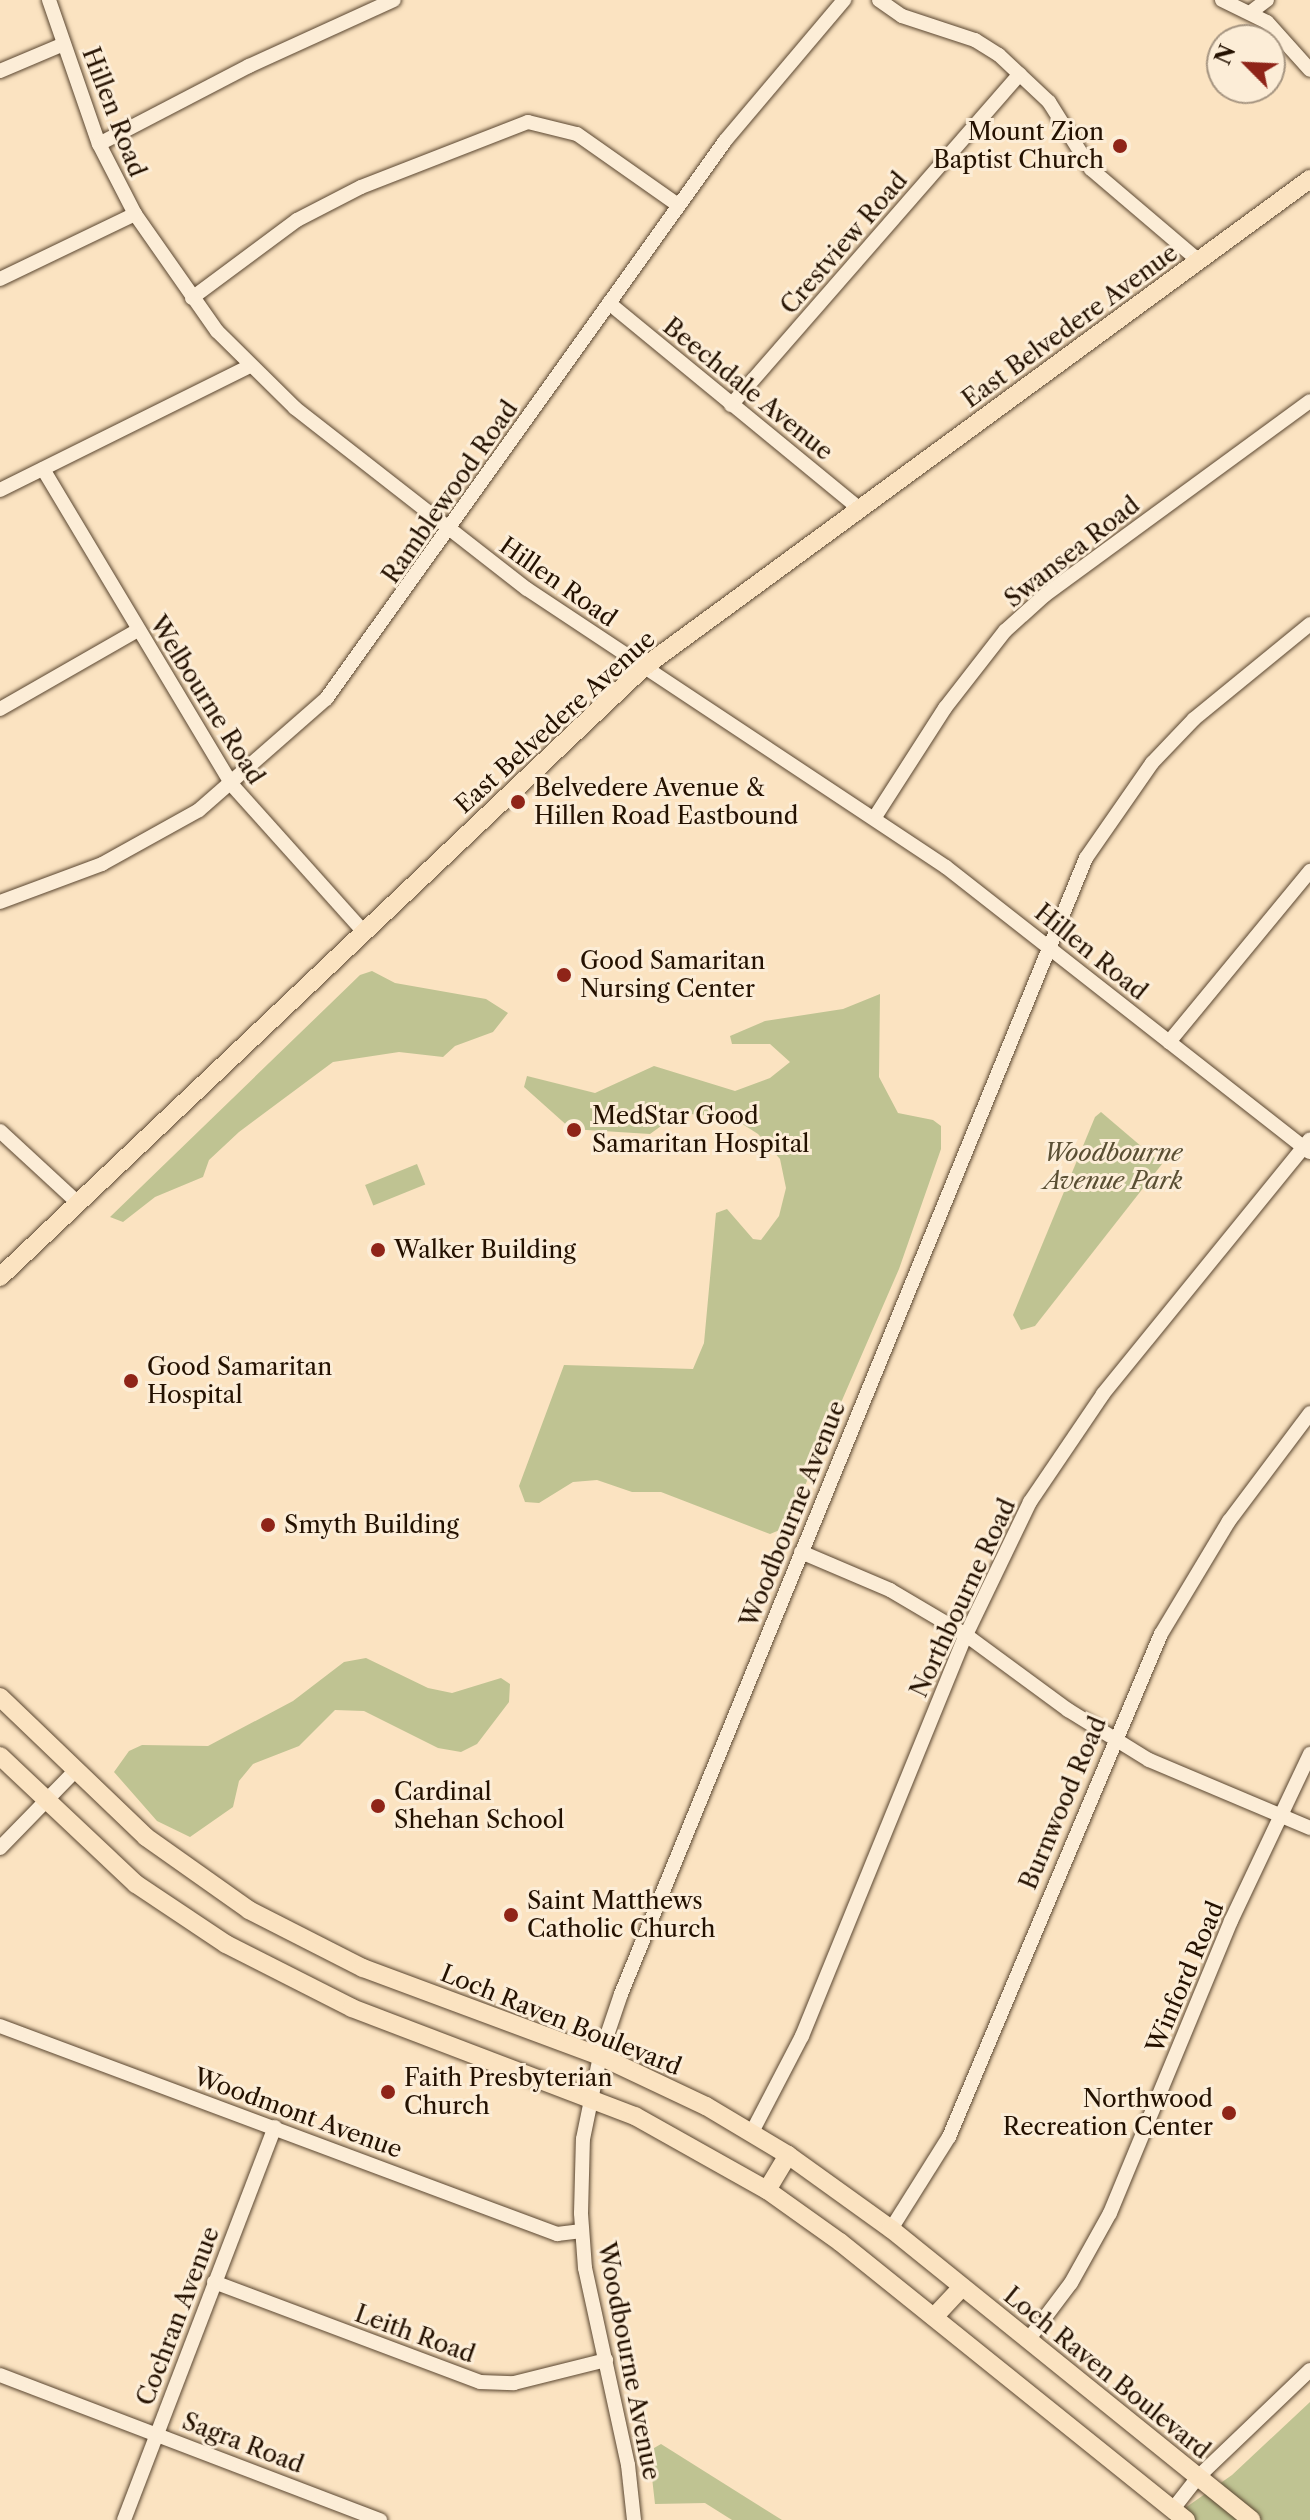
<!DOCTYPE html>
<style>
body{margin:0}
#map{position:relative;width:1310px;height:2520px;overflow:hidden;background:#fbe3c1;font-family:"Libre Caslon Text",serif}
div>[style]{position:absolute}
.green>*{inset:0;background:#bfc392;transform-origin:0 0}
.roads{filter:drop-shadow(0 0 2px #5a4630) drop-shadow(0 0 2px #5a4630)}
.minor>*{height:14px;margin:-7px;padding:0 7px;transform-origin:7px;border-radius:7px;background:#fcedd7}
.major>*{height:18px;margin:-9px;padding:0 9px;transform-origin:9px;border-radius:9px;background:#fbe3c1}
.dots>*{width:22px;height:22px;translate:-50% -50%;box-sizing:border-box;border:4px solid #fcedd7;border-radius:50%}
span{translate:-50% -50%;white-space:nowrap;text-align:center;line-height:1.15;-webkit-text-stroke:6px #fcedd7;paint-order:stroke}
.street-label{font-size:24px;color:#241100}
.poi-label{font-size:24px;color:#241100}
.right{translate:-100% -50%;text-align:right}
.left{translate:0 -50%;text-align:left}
.park-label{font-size:24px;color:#5a4f33;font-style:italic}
.north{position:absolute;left:1206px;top:24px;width:80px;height:80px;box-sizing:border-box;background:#fcedd7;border:2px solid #a69581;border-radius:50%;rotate:294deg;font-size:22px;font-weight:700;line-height:32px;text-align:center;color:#241100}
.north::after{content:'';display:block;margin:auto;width:28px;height:36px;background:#8f2418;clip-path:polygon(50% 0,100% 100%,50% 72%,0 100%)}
</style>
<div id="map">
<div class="green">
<i style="clip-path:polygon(372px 971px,395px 983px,486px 999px,508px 1013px,493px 1032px,455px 1046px,443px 1057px,399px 1052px,333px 1062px,239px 1132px,209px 1160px,203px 1177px,155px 1197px,123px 1222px,110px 1217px,360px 975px)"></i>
<i style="clip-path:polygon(880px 994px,879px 1077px,898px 1113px,933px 1120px,941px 1126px,941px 1149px,899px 1269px,787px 1527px,770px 1534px,661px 1492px,632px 1492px,597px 1480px,573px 1482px,539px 1503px,525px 1502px,519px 1486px,564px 1365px,693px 1369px,704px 1343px,716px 1213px,727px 1209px,753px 1239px,761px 1240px,779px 1216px,786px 1188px,780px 1159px,758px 1134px,733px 1118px,679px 1113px,650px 1134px,571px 1129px,524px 1087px,527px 1076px,595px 1093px,654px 1066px,735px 1091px,770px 1078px,790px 1062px,770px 1044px,732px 1044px,730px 1036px,765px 1021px,843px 1009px)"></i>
<i style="clip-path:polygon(1101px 1112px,1162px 1164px,1035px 1326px,1021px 1330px,1013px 1315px,1095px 1117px)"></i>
<i style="left:417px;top:1164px;width:22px;height:56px;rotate:68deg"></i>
<i style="clip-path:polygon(366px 1658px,428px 1688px,452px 1693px,501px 1678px,510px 1684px,509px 1702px,477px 1744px,461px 1752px,438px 1748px,364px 1711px,335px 1710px,299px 1746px,253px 1764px,239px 1781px,233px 1807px,190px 1837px,157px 1821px,114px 1772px,129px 1751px,142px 1745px,208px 1746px,293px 1701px,344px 1662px)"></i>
<i style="clip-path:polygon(1310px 2402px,1310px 2520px,1168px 2520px,1232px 2475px)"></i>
<i style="clip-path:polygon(661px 2444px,782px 2520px,732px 2520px,705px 2503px,655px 2504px,649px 2451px)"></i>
</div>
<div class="roads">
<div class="minor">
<i style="left:49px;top:0;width:152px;rotate:70.9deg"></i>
<i style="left:99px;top:144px;width:79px;rotate:62.8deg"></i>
<i style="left:135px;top:214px;width:143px;rotate:55deg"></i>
<i style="left:217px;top:331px;width:110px;rotate:44.6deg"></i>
<i style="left:295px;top:408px;width:294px;rotate:38deg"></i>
<i style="left:527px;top:589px;width:503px;rotate:33.56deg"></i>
<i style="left:946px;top:867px;width:462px;rotate:38.1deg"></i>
<i style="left:879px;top:0;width:28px;rotate:35deg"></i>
<i style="left:902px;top:16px;width:77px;rotate:18.2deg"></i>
<i style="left:975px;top:40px;width:28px;rotate:32deg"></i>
<i style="left:999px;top:55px;width:69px;rotate:43.2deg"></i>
<i style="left:1049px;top:102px;width:79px;rotate:57.9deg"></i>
<i style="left:1091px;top:169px;width:142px;rotate:40.4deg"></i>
<i style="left:1222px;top:0;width:50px;rotate:26.1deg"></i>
<i style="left:1267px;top:22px;width:64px;rotate:48.1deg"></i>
<i style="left:1251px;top:12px;width:20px;rotate:-37deg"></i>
<i style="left:0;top:71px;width:69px;rotate:-22.9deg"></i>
<i style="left:99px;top:144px;width:169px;rotate:-27.5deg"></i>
<i style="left:249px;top:66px;width:159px;rotate:-24.5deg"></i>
<i style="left:0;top:279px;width:150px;rotate:-25.7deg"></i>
<i style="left:192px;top:298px;width:131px;rotate:-36.6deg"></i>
<i style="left:297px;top:220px;width:72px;rotate:-27.3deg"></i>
<i style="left:361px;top:187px;width:179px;rotate:-21.3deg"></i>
<i style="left:528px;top:122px;width:50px;rotate:13.8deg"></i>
<i style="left:577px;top:134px;width:123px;rotate:35.1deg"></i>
<i style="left:609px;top:303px;width:325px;rotate:39.4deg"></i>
<i style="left:731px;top:405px;width:439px;rotate:-48.9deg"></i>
<i style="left:43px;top:469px;width:368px;rotate:59.1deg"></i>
<i style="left:232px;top:785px;width:198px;rotate:48.1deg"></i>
<i style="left:0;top:490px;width:279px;rotate:-26.4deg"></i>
<i style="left:0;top:709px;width:159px;rotate:-29.8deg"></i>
<i style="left:875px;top:817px;width:130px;rotate:-57.3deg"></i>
<i style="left:945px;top:708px;width:98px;rotate:-52.1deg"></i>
<i style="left:1005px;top:631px;width:54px;rotate:-42deg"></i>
<i style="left:1045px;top:595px;width:328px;rotate:-36.2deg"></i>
<i style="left:0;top:902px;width:109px;rotate:-20.4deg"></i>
<i style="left:102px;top:864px;width:111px;rotate:-29.1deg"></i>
<i style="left:199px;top:810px;width:169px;rotate:-41.2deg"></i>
<i style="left:326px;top:699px;width:686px;rotate:-54.43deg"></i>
<i style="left:725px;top:141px;width:185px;rotate:-49.8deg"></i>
<i style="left:1169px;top:1042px;width:222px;rotate:-50.5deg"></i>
<i style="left:0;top:1131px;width:106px;rotate:42.7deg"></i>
<i style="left:801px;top:1552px;width:97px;rotate:23.1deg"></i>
<i style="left:890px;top:1590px;width:88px;rotate:30.6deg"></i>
<i style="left:966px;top:1635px;width:127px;rotate:36.3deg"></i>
<i style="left:1068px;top:1710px;width:95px;rotate:31.7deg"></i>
<i style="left:1149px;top:1760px;width:175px;rotate:22.9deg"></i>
<i style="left:0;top:1848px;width:107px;rotate:-45.8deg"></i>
<i style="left:0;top:2026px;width:595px;rotate:20.48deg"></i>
<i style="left:557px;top:2234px;width:25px;rotate:-7deg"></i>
<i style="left:752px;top:2132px;width:108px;rotate:-62.5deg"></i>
<i style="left:802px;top:2036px;width:433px;rotate:-67.8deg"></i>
<i style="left:966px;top:1635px;width:148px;rotate:-64.3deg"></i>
<i style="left:1030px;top:1502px;width:130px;rotate:-55.9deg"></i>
<i style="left:1103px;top:1394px;width:328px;rotate:-50.9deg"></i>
<i style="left:891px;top:2229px;width:109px;rotate:-57.8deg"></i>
<i style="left:949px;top:2137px;width:546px;rotate:-67.15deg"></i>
<i style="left:1161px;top:1634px;width:132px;rotate:-59deg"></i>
<i style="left:1229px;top:1521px;width:135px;rotate:-53.1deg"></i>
<i style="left:214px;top:2282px;width:284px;rotate:20.6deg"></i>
<i style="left:480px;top:2382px;width:34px;rotate:2deg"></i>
<i style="left:514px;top:2383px;width:95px;rotate:-14deg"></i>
<i style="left:1028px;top:2340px;width:71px;rotate:-53deg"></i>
<i style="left:1071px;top:2283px;width:80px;rotate:-60.9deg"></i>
<i style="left:1110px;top:2213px;width:316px;rotate:-67.5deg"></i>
<i style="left:1231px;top:1921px;width:185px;rotate:-64.7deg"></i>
<i style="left:0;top:2375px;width:407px;rotate:20.9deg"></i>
<i style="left:1173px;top:2509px;width:41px;rotate:-52deg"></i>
<i style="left:1198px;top:2477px;width:155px;rotate:-43.7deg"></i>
<i style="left:124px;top:2520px;width:421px;rotate:-69deg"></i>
<i style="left:634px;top:2520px;width:55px;rotate:-96.2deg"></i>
<i style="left:628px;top:2465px;width:202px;rotate:-102.3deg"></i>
<i style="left:585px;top:2268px;width:55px;rotate:-94.2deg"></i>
<i style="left:581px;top:2213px;width:74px;rotate:-88.5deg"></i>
<i style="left:583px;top:2139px;width:85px;rotate:-78.4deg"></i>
<i style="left:600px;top:2056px;width:65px;rotate:-71.3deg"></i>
<i style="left:621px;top:1994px;width:1227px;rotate:-67.74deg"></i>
<i style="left:1086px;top:858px;width:116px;rotate:-55.2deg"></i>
<i style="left:1152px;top:763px;width:61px;rotate:-46.3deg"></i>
<i style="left:1194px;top:719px;width:150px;rotate:-39.3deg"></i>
</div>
<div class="major">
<i style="left:0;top:1277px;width:887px;rotate:-43.45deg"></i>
<i style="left:644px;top:667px;width:826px;rotate:-36.23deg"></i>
<i style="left:0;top:1697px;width:202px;rotate:43.8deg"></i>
<i style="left:146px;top:1837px;width:126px;rotate:35.3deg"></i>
<i style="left:249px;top:1910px;width:128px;rotate:27deg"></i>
<i style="left:363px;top:1968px;width:253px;rotate:20.4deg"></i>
<i style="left:600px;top:2056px;width:117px;rotate:25.3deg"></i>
<i style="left:706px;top:2106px;width:96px;rotate:30.9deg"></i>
<i style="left:788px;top:2155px;width:127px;rotate:35.7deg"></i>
<i style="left:891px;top:2229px;width:463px;rotate:38.9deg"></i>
<i style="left:0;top:1756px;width:187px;rotate:43.3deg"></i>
<i style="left:136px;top:1884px;width:108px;rotate:33.7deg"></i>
<i style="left:226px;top:1944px;width:141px;rotate:26.9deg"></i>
<i style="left:352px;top:2008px;width:303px;rotate:20.9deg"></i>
<i style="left:635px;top:2116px;width:151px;rotate:29.3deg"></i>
<i style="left:767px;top:2190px;width:90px;rotate:35.5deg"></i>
<i style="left:840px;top:2242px;width:444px;rotate:38.8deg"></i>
<i style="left:767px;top:2190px;width:41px;rotate:-59deg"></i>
<i style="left:934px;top:2317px;width:41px;rotate:-47deg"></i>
</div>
</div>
<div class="dots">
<i style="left:1120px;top:146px;background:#8f2418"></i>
<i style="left:518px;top:802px;background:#8f2418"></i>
<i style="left:564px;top:975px;background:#8f2418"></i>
<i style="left:574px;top:1130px;background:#8f2418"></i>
<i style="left:378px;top:1250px;background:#8f2418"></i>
<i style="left:131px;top:1381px;background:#8f2418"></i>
<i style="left:268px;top:1525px;background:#8f2418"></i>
<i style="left:378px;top:1806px;background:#8f2418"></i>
<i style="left:511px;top:1915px;background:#8f2418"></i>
<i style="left:388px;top:2092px;background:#8f2418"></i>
<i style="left:1229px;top:2113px;background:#8f2418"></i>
</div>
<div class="street-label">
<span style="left:114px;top:112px;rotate:69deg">Hillen Road</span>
<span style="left:844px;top:243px;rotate:-49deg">Crestview Road</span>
<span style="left:1070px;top:326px;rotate:-36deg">East Belvedere Avenue</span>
<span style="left:748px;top:389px;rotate:39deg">Beechdale Avenue</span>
<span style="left:450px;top:492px;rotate:-55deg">Ramblewood Road</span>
<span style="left:1072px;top:552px;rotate:-38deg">Swansea Road</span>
<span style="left:558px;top:582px;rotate:35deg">Hillen Road</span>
<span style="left:207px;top:700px;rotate:58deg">Welbourne Road</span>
<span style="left:555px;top:722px;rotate:-42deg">East Belvedere Avenue</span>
<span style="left:1091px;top:952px;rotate:39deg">Hillen Road</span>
<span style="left:793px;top:1514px;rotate:-68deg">Woodbourne Avenue</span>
<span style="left:963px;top:1598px;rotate:-65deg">Northbourne Road</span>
<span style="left:1063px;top:1803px;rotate:-67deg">Burnwood Road</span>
<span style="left:1185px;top:1977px;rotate:-67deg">Winford Road</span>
<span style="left:561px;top:2020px;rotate:22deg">Loch Raven Boulevard</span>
<span style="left:298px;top:2113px;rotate:20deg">Woodmont Avenue</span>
<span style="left:178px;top:2316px;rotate:-69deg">Cochran Avenue</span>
<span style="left:415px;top:2334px;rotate:20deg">Leith Road</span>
<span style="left:629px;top:2361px;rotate:79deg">Woodbourne Avenue</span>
<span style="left:1107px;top:2373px;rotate:39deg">Loch Raven Boulevard</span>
<span style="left:243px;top:2443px;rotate:21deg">Sagra Road</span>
</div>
<div class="poi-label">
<span class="right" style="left:1104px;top:146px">Mount Zion<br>Baptist Church</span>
<span class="left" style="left:534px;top:802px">Belvedere Avenue &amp;<br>Hillen Road Eastbound</span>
<span class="left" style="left:580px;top:975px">Good Samaritan<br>Nursing Center</span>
<span class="left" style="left:592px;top:1130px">MedStar Good<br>Samaritan Hospital</span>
<span class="left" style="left:394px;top:1250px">Walker Building</span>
<span class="left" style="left:147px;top:1381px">Good Samaritan<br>Hospital</span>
<span class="left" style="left:284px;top:1525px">Smyth Building</span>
<span class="left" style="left:394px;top:1806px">Cardinal<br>Shehan School</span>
<span class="left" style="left:527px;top:1915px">Saint Matthews<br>Catholic Church</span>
<span class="left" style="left:404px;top:2092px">Faith Presbyterian<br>Church</span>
<span class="right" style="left:1213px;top:2113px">Northwood<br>Recreation Center</span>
</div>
<div class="park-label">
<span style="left:1113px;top:1167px">Woodbourne<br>Avenue Park</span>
</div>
<div class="north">N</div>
</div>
